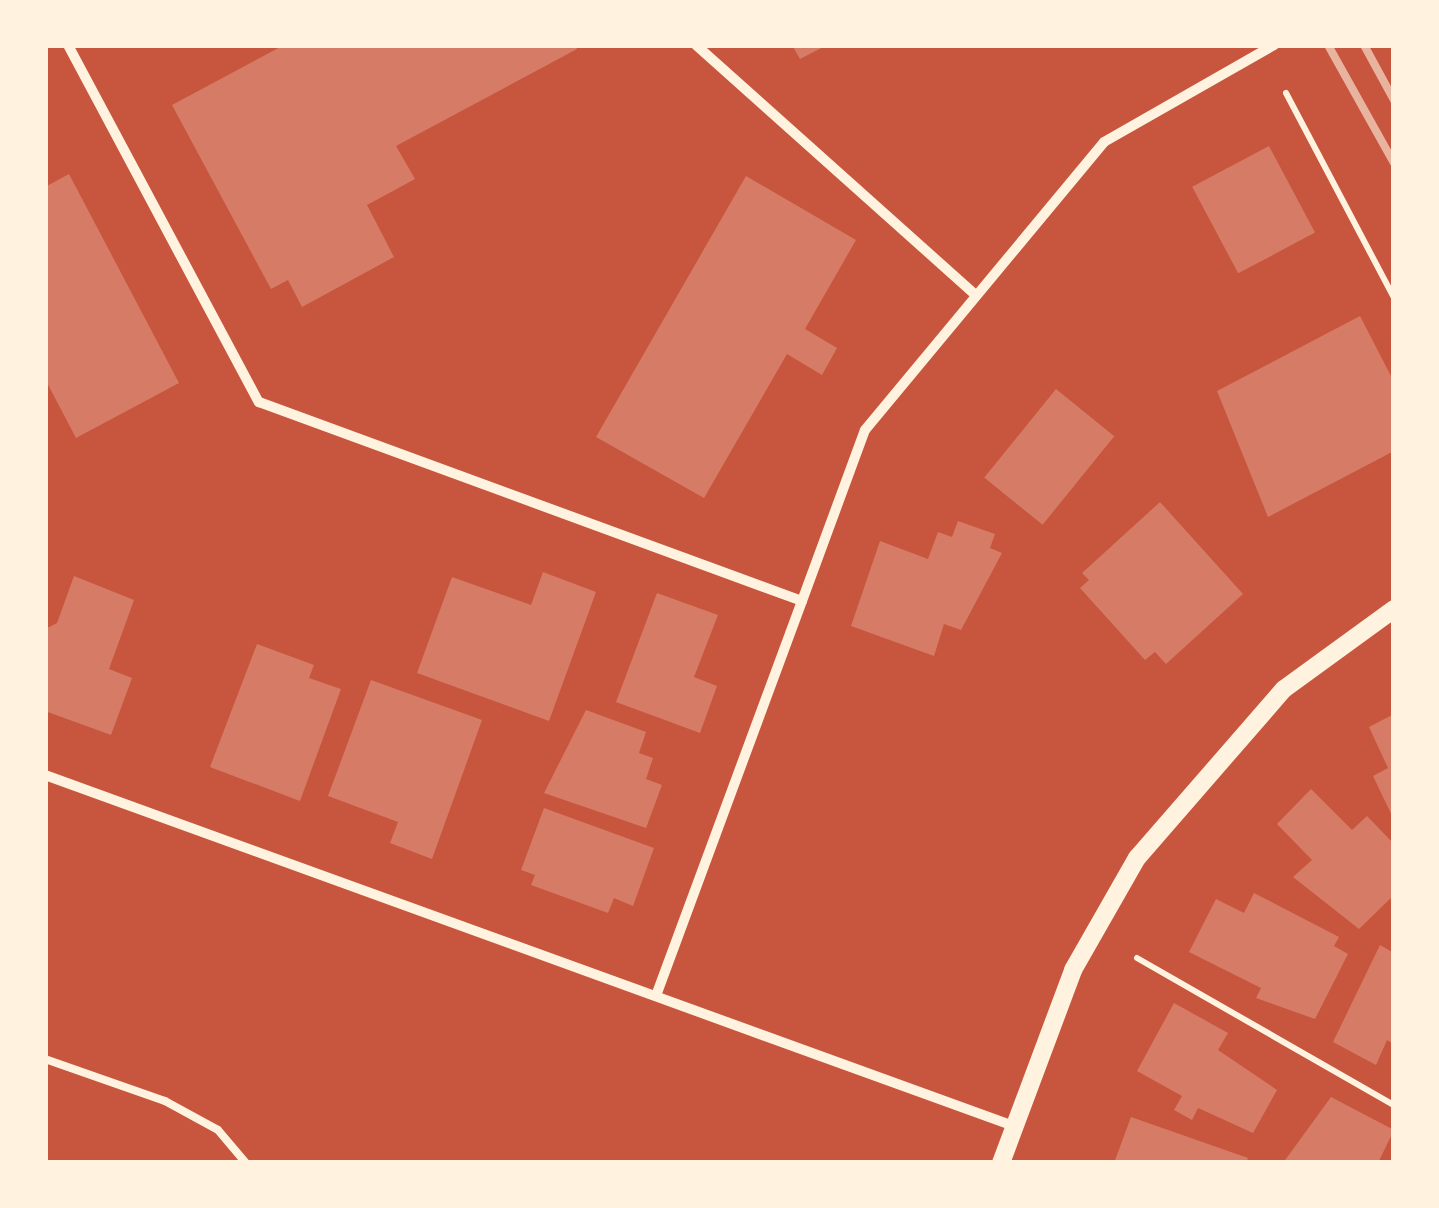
<!DOCTYPE html>
<style>
body{margin:0}
#map{position:relative;width:1439px;height:1208px;overflow:hidden;background:#c8553d;font-family:"Noto Sans",sans-serif}
div>[style]{position:absolute}
.building>*{inset:0;background:#d67c66;transform-origin:0 0}
.path>*{height:6px;margin:-3px;padding:0 3px;transform-origin:3px;border-radius:3px;background:#fff3e0}
.service>*{height:8px;margin:-4px;padding:0 4px;transform-origin:4px;border-radius:4px;background:#fff3e0}
.minor>*{height:10px;margin:-5px;padding:0 5px;transform-origin:5px;border-radius:5px;background:#fff3e0}
.tertiary>*{height:18px;margin:-9px;padding:0 9px;transform-origin:9px;border-radius:9px;background:#fff3e0}
.rail>*{height:8px;margin:-4px;padding:0 4px;transform-origin:4px;border-radius:4px;background:#e9b49f}
span{translate:-50% -50%;white-space:nowrap;text-align:center;line-height:1.15;-webkit-text-stroke:8px #fff3e0;paint-order:stroke}
.frame{position:absolute;inset:0;border:48px solid #fff3e0;pointer-events:none}
</style>
<div id="map">
<div class="building">
<i style="clip-path:polygon(284px 45px,575px 45px,577px 49px,396px 146px,415px 179px,367px 205px,394px 257px,302px 307px,288px 280px,271px 289px,172px 105px)"></i>
<i style="clip-path:polygon(792px 45px,827px 45px,800px 59px)"></i>
<i style="left:1269px;top:146px;width:98px;height:87px;rotate:62deg"></i>
<i style="clip-path:polygon(69px 174px,179px 383px,76px 438px,45px 379px,45px 187px)"></i>
<i style="clip-path:polygon(746px 176px,856px 240px,805px 329px,837px 348px,822px 375px,787px 354px,704px 498px,596px 437px)"></i>
<i style="clip-path:polygon(1360px 316px,1394px 382px,1394px 451px,1268px 517px,1217px 391px)"></i>
<i style="left:1056px;top:389px;width:75px;height:114px;rotate:39deg"></i>
<i style="clip-path:polygon(1160px 502px,1243px 594px,1166px 664px,1155px 652px,1145px 660px,1080px 588px,1089px 580px,1082px 573px)"></i>
<i style="clip-path:polygon(958px 521px,995px 534px,990px 548px,1002px 553px,961px 630px,944px 624px,934px 656px,851px 626px,880px 541px,928px 559px,938px 532px,952px 537px)"></i>
<i style="clip-path:polygon(543px 572px,596px 592px,549px 721px,417px 673px,452px 577px,531px 605px)"></i>
<i style="clip-path:polygon(74px 576px,134px 600px,109px 669px,132px 678px,111px 735px,45px 711px,45px 629px,57px 623px)"></i>
<i style="clip-path:polygon(657px 593px,718px 615px,694px 677px,717px 686px,700px 733px,616px 702px)"></i>
<i style="clip-path:polygon(257px 644px,314px 665px,309px 678px,341px 689px,300px 801px,210px 767px)"></i>
<i style="clip-path:polygon(371px 680px,482px 720px,432px 859px,390px 843px,398px 822px,328px 796px)"></i>
<i style="clip-path:polygon(586px 710px,646px 732px,639px 753px,653px 758px,646px 779px,662px 785px,646px 828px,544px 793px)"></i>
<i style="clip-path:polygon(1394px 714px,1394px 820px,1373px 776px,1388px 768px,1369px 727px)"></i>
<i style="clip-path:polygon(1311px 789px,1352px 830px,1367px 816px,1394px 844px,1394px 895px,1359px 929px,1293px 877px,1312px 860px,1277px 824px)"></i>
<i style="clip-path:polygon(544px 808px,654px 848px,633px 906px,614px 898px,608px 913px,531px 885px,535px 875px,521px 870px)"></i>
<i style="clip-path:polygon(1254px 893px,1339px 937px,1334px 946px,1348px 954px,1315px 1019px,1256px 998px,1261px 988px,1189px 952px,1216px 899px,1244px 913px)"></i>
<i style="clip-path:polygon(1380px 945px,1394px 953px,1394px 1044px,1387px 1040px,1376px 1065px,1333px 1042px)"></i>
<i style="clip-path:polygon(1174px 1003px,1228px 1033px,1218px 1050px,1277px 1090px,1253px 1133px,1198px 1108px,1192px 1120px,1174px 1110px,1182px 1096px,1137px 1071px)"></i>
<i style="clip-path:polygon(1331px 1097px,1394px 1130px,1378px 1163px,1283px 1163px)"></i>
<i style="clip-path:polygon(1131px 1117px,1248px 1158px,1246px 1163px,1114px 1163px)"></i>
</div>
<div class="path">
<i style="left:1286px;top:93px;width:232px;rotate:62.2deg"></i>
<i style="left:1137px;top:958px;width:296px;rotate:29.8deg"></i>
</div>
<div class="service">
<i style="left:45px;top:1059px;width:127px;rotate:19.3deg"></i>
<i style="left:165px;top:1101px;width:60px;rotate:28.7deg"></i>
<i style="left:218px;top:1130px;width:43px;rotate:49.7deg"></i>
</div>
<div class="minor">
<i style="left:68px;top:45px;width:405px;rotate:61.9deg"></i>
<i style="left:259px;top:402px;width:578px;rotate:20.13deg"></i>
<i style="left:802px;top:601px;width:420px;rotate:110.3deg"></i>
<i style="left:696px;top:45px;width:375px;rotate:41.8deg"></i>
<i style="left:802px;top:601px;width:182px;rotate:-69.8deg"></i>
<i style="left:865px;top:430px;width:374px;rotate:-50.3deg"></i>
<i style="left:1104px;top:142px;width:196px;rotate:-29.7deg"></i>
<i style="left:45px;top:775px;width:1027px;rotate:19.92deg"></i>
</div>
<div class="tertiary">
<i style="left:1001px;top:1163px;width:206px;rotate:-69.5deg"></i>
<i style="left:1073px;top:970px;width:129px;rotate:-60.3deg"></i>
<i style="left:1137px;top:858px;width:224px;rotate:-49deg"></i>
<i style="left:1284px;top:689px;width:136px;rotate:-36deg"></i>
</div>
<div class="rail">
<i style="left:1328px;top:45px;width:135px;rotate:60.8deg"></i>
<i style="left:1364px;top:45px;width:63px;rotate:61.4deg"></i>
</div>
<div class="frame"></div>
</div>
